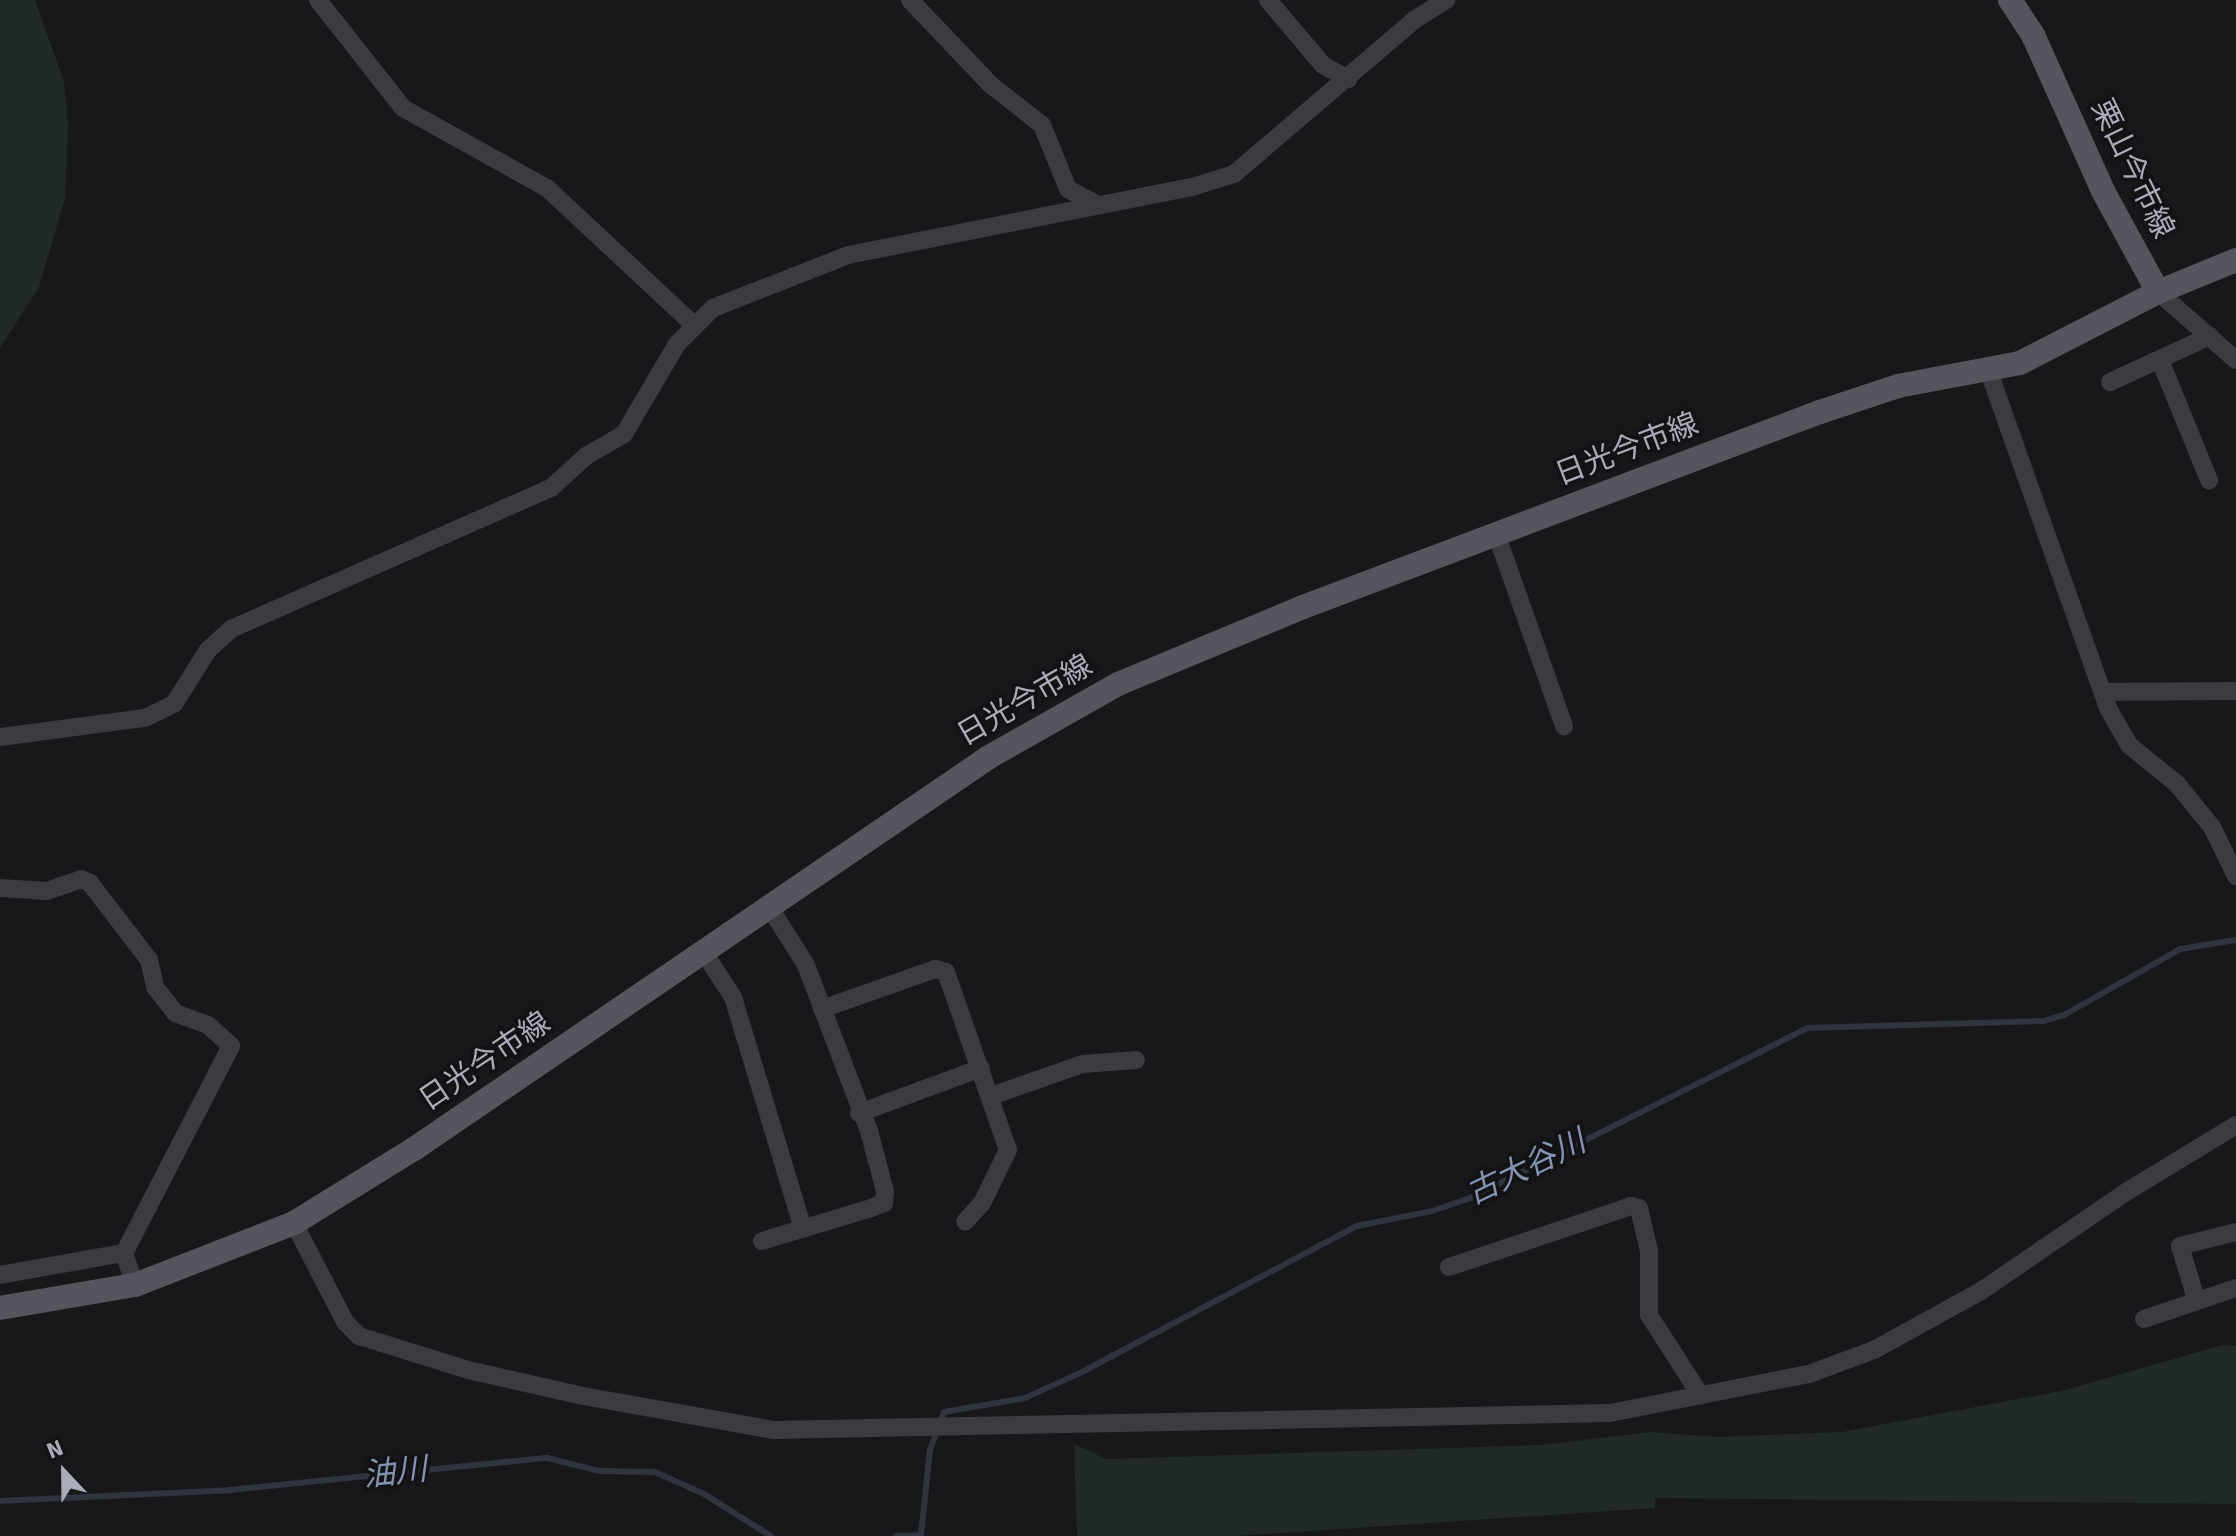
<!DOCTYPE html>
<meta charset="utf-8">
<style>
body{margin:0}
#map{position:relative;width:2236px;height:1536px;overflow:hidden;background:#18181a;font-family:Signika,"Noto Sans JP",sans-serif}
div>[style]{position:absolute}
.green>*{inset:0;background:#222a25}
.stream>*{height:6px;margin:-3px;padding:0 3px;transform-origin:3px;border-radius:3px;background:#2f343e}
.minor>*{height:18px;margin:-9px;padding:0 9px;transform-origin:9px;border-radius:9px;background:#3b3b41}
.major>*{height:24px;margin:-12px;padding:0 12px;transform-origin:12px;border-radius:12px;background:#55555e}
span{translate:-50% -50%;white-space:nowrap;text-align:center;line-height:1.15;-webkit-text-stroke:7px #131315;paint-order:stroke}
.street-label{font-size:30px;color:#abacb9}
.water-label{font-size:32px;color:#8493b2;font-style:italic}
.north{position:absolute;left:24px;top:1432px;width:80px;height:80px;-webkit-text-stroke:6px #131315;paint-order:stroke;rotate:338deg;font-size:22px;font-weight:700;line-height:32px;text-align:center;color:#abacb9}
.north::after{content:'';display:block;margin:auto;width:28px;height:36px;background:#abacb9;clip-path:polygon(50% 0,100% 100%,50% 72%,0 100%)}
</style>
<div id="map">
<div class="green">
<i style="clip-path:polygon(0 0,35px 0,64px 82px,68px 126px,65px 198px,39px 287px,0 348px)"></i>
<i style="clip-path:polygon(2223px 1345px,2236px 1346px,2236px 1504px,1655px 1498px,1655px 1508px,1236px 1536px,1077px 1536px,1074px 1444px,1106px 1459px,1542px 1445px,1650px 1432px,1717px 1437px,1842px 1432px,2066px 1390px)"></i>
</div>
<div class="stream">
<i style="left:0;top:1501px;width:230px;rotate:-2.7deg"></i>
<i style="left:230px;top:1490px;width:319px;rotate:-5.8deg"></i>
<i style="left:547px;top:1458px;width:54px;rotate:14deg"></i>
<i style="left:599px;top:1471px;width:56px;rotate:1deg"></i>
<i style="left:655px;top:1472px;width:54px;rotate:24.2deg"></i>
<i style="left:704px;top:1494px;width:79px;rotate:32.1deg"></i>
<i style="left:921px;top:1535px;width:85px;rotate:-84deg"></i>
<i style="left:930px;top:1450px;width:40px;rotate:-69.8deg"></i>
<i style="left:944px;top:1412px;width:82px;rotate:-9.8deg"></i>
<i style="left:1025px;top:1398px;width:63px;rotate:-24.5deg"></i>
<i style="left:1082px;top:1372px;width:311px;rotate:-28deg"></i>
<i style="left:1357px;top:1226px;width:76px;rotate:-11.3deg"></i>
<i style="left:1432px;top:1211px;width:43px;rotate:-18.9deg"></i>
<i style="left:1473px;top:1197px;width:374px;rotate:-26.8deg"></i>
<i style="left:1807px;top:1028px;width:237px;rotate:-1.7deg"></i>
<i style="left:2044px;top:1021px;width:21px;rotate:-17deg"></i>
<i style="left:2064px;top:1015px;width:133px;rotate:-29.6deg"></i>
<i style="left:2180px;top:949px;width:57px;rotate:-9.1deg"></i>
<i style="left:896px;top:1536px;width:25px;rotate:-2deg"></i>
</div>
<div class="minor">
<i style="left:318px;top:0;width:137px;rotate:51.8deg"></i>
<i style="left:403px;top:108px;width:165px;rotate:29.1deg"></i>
<i style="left:547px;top:188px;width:202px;rotate:43deg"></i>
<i style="left:910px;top:0;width:117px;rotate:46.4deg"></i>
<i style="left:991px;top:85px;width:65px;rotate:38.1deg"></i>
<i style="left:1042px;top:125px;width:69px;rotate:67.9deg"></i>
<i style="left:1068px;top:189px;width:34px;rotate:28deg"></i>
<i style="left:1268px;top:0;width:85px;rotate:49.8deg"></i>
<i style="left:1323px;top:65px;width:29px;rotate:29deg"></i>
<i style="left:2158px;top:292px;width:103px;rotate:41.1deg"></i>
<i style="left:2160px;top:360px;width:130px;rotate:67.8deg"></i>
<i style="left:1989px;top:372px;width:356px;rotate:70.5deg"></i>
<i style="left:2108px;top:708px;width:43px;rotate:60.4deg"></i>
<i style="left:2129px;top:745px;width:62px;rotate:39.1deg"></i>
<i style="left:2177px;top:784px;width:55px;rotate:50.9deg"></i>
<i style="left:2212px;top:827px;width:55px;rotate:63.9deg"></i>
<i style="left:2110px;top:382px;width:110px;rotate:-24.7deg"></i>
<i style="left:1496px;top:533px;width:205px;rotate:70.6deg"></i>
<i style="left:2102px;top:692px;width:134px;rotate:-0.4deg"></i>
<i style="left:0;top:737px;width:146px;rotate:-7.5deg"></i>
<i style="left:145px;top:718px;width:32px;rotate:-26deg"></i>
<i style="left:174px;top:704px;width:64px;rotate:-57.8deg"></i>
<i style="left:208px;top:650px;width:31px;rotate:-42deg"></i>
<i style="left:231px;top:629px;width:350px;rotate:-23.8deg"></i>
<i style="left:551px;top:488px;width:47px;rotate:-42.4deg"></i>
<i style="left:586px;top:456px;width:44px;rotate:-30.1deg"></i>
<i style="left:624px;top:434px;width:104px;rotate:-59.5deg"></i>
<i style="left:677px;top:344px;width:51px;rotate:-45deg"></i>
<i style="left:713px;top:308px;width:145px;rotate:-21.4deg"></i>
<i style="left:848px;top:255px;width:351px;rotate:-11.2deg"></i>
<i style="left:1192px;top:187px;width:44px;rotate:-17.2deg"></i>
<i style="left:1234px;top:174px;width:237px;rotate:-40.5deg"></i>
<i style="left:1414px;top:20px;width:38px;rotate:-32deg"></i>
<i style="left:0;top:888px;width:47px;rotate:3.7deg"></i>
<i style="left:47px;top:891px;width:36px;rotate:-19deg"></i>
<i style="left:81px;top:879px;width:10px;rotate:24deg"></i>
<i style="left:90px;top:883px;width:97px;rotate:52.5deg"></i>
<i style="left:149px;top:960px;width:28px;rotate:77deg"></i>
<i style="left:155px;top:987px;width:33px;rotate:52deg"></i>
<i style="left:175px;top:1013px;width:35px;rotate:20deg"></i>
<i style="left:208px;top:1025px;width:31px;rotate:42deg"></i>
<i style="left:231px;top:1046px;width:233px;rotate:117.3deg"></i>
<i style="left:124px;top:1253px;width:34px;rotate:71deg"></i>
<i style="left:703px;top:951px;width:55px;rotate:56.9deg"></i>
<i style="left:733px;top:997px;width:242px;rotate:73.2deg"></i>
<i style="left:822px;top:1009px;width:120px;rotate:-19.5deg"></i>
<i style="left:935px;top:969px;width:11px;rotate:15deg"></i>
<i style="left:946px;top:972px;width:188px;rotate:70.8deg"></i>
<i style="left:1008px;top:1150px;width:59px;rotate:116.1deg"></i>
<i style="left:982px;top:1203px;width:25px;rotate:132deg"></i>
<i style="left:991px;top:1096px;width:97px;rotate:-19.2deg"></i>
<i style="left:1083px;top:1064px;width:53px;rotate:-4.3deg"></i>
<i style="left:859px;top:1113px;width:130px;rotate:-20.2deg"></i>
<i style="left:294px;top:1223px;width:111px;rotate:62.7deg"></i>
<i style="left:345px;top:1322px;width:20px;rotate:45deg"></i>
<i style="left:359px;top:1336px;width:114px;rotate:17.3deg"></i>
<i style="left:468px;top:1370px;width:118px;rotate:12.7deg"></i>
<i style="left:583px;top:1396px;width:194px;rotate:10.1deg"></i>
<i style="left:774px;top:1430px;width:836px;rotate:-1.16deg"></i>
<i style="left:1610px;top:1413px;width:203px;rotate:-11.1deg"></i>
<i style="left:1809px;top:1374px;width:69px;rotate:-20.3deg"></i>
<i style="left:1874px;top:1350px;width:122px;rotate:-28.9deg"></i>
<i style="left:1981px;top:1291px;width:176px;rotate:-34.3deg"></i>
<i style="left:2126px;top:1192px;width:129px;rotate:-31.3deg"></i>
<i style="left:762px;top:1241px;width:114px;rotate:-16.8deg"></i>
<i style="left:871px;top:1208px;width:14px;rotate:-21deg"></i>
<i style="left:884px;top:1203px;width:12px;rotate:-85deg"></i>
<i style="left:885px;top:1191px;width:62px;rotate:-104.9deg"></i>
<i style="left:869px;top:1131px;width:178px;rotate:-110.8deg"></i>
<i style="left:806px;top:965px;width:71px;rotate:-122.3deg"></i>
<i style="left:1449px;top:1267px;width:192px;rotate:-18.5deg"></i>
<i style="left:1631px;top:1206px;width:8px;rotate:14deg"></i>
<i style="left:1639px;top:1208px;width:44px;rotate:76.9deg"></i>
<i style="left:1649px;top:1251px;width:64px;rotate:90deg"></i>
<i style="left:1649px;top:1315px;width:96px;rotate:57.3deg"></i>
<i style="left:0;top:1275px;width:126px;rotate:-10.1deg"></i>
<i style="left:2196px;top:1299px;width:55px;rotate:-106.8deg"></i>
<i style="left:2180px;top:1246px;width:58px;rotate:-14deg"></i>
<i style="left:2144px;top:1319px;width:97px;rotate:-18.6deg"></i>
</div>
<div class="major">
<i style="left:2010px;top:0;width:42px;rotate:56.7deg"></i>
<i style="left:2033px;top:35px;width:171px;rotate:65.8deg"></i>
<i style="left:2103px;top:191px;width:115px;rotate:61.4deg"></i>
<i style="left:0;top:1308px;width:137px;rotate:-9.7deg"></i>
<i style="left:135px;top:1285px;width:171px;rotate:-21.3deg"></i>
<i style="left:294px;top:1223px;width:141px;rotate:-31.7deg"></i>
<i style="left:414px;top:1149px;width:696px;rotate:-34.28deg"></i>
<i style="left:989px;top:757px;width:148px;rotate:-29.5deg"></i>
<i style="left:1118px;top:684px;width:200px;rotate:-22.6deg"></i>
<i style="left:1303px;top:607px;width:553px;rotate:-20.67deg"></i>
<i style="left:1820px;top:412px;width:82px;rotate:-18.4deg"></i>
<i style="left:1898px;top:386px;width:124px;rotate:-10.7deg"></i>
<i style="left:2020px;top:363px;width:155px;rotate:-27.2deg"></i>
<i style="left:2158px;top:292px;width:84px;rotate:-22.3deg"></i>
</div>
<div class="street-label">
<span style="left:2132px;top:169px;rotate:64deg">栗山今市線</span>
<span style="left:1627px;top:450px;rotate:-21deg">日光今市線</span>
<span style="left:1025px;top:701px;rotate:-30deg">日光今市線</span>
<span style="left:485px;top:1062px;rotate:-34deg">日光今市線</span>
</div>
<div class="water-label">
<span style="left:1526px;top:1168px;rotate:-26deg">古大谷川</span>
<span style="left:395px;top:1473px;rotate:-6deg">油川</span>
</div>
<div class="north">N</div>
</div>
